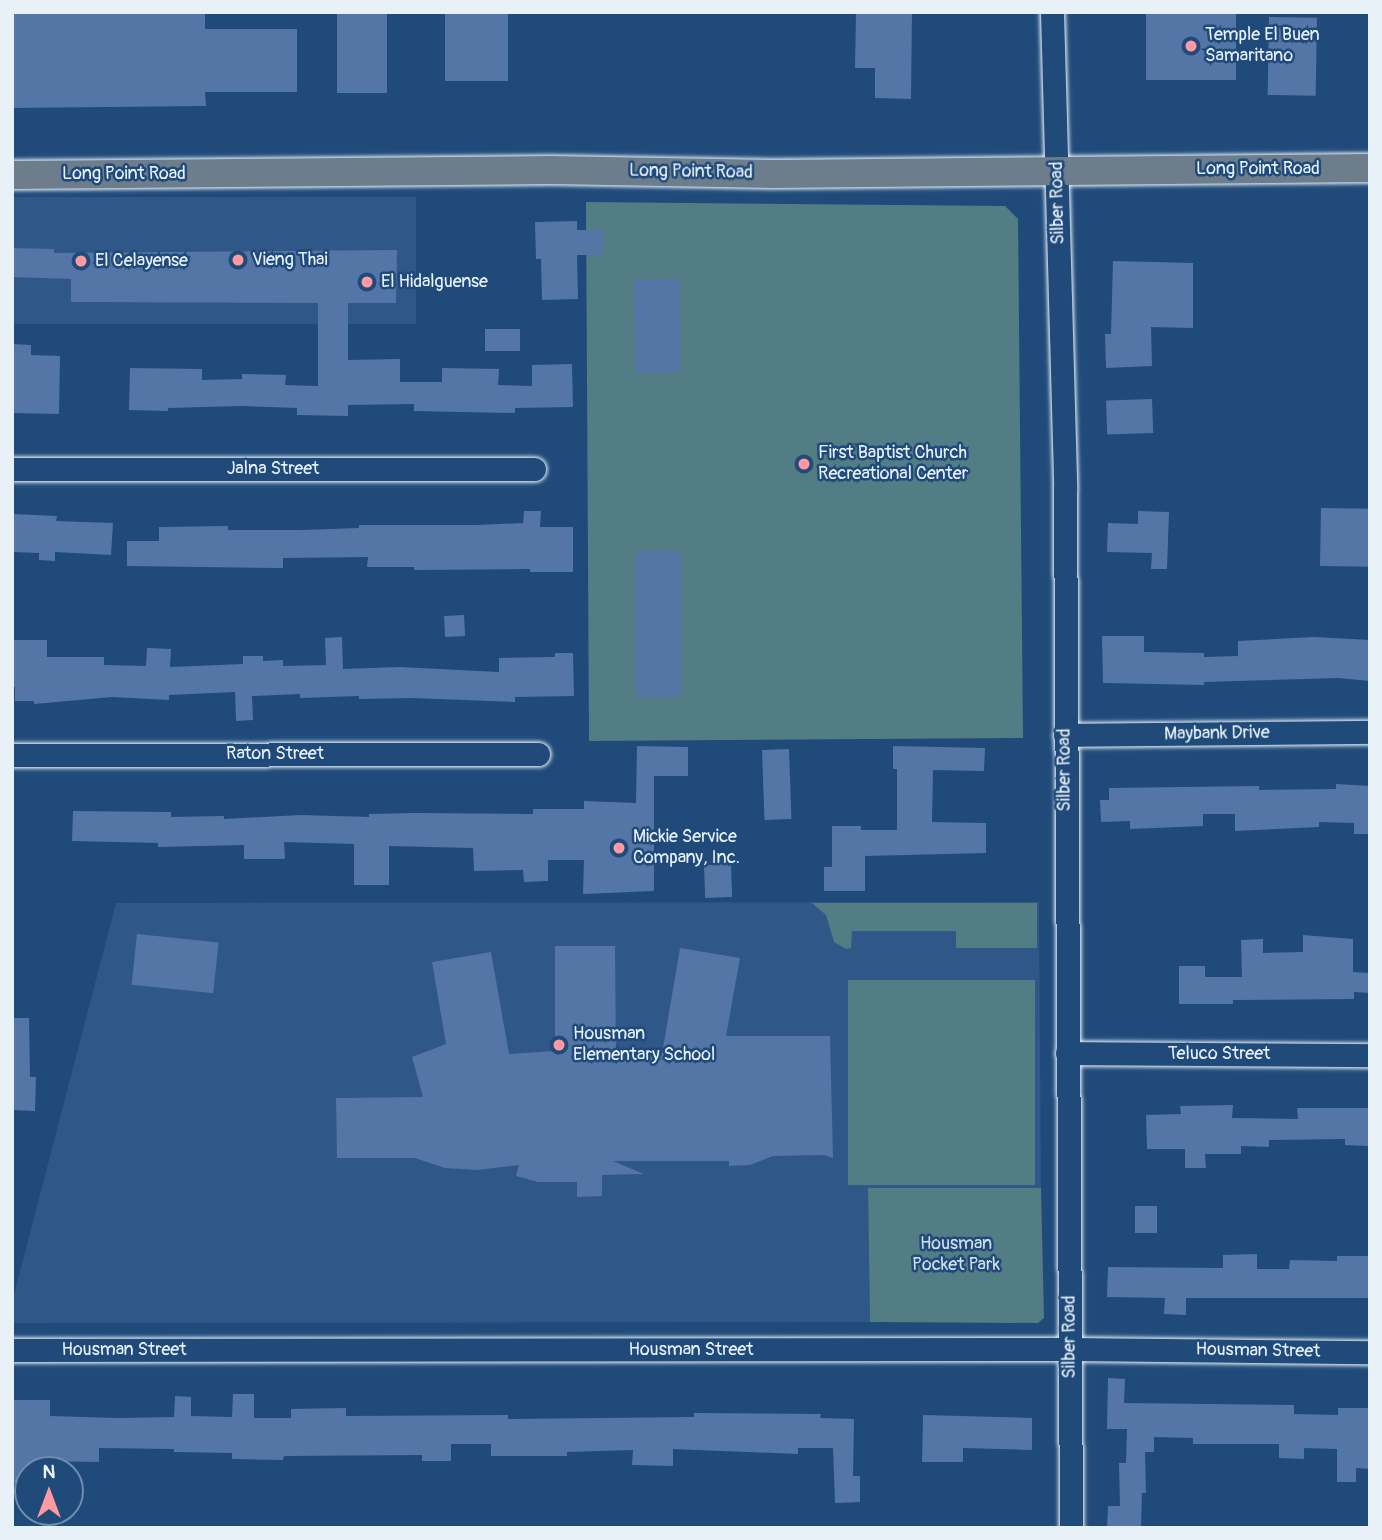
<!DOCTYPE html>
<style>
body{margin:0}
#map{position:relative;width:1382px;height:1540px;overflow:hidden;background:#1f4a7a;font-family:Pangolin,sans-serif}
div>[style]{position:absolute}
.built>*{inset:0;background:#2f5787;transform-origin:0 0}
.green>*{inset:0;background:#527d85;transform-origin:0 0}
.building>*{inset:0;background:#5476a6;transform-origin:0 0}
.roads{filter:drop-shadow(0 0 2px #e8f1f8) drop-shadow(0 0 2px #e8f1f8)}
.minor>*{height:23px;margin:-11.5px;padding:0 11.5px;transform-origin:11.5px;border-radius:11.5px;background:#1f4a7a}
.major>*{height:28px;margin:-14px;padding:0 14px;transform-origin:14px;border-radius:14px;background:#6d7d8c}
.dots>*{width:19px;height:19px;translate:-50% -50%;box-sizing:border-box;border:4px solid #1f4a7a;border-radius:50%}
span{translate:-50% -50%;white-space:nowrap;text-align:center;line-height:1.15;-webkit-text-stroke:5px #1f4a7a;paint-order:stroke}
.poi-label{font-size:18px;color:#e8f1f8}
.left{translate:0 -50%;text-align:left}
.street-label{font-size:18px;color:#e8f1f8}
.park-label{font-size:18px;color:#d2e0e7}
.frame{position:absolute;inset:0;border:14px solid #e8f1f8;pointer-events:none}
.north{position:absolute;left:14px;top:1456px;width:70px;height:70px;box-sizing:border-box;background:#1f4a7a;border:2px solid #6f8dac;border-radius:50%;rotate:0deg;font-size:19px;font-weight:700;line-height:28px;text-align:center;color:#e8f1f8}
.north::after{content:'';display:block;margin:auto;width:24px;height:32px;background:#ff9aa2;clip-path:polygon(50% 0,100% 100%,50% 72%,0 100%)}
</style>
<div id="map">
<div class="built">
<i style="left:416px;top:197px;width:127px;height:404px;rotate:90deg"></i>
<i style="clip-path:polygon(1039px 902px,1041px 1188px,868px 1188px,870px 1322px,12px 1323px,12px 1302px,116px 903px)"></i>
</div>
<div class="green">
<i style="clip-path:polygon(586px 202px,1005px 206px,1018px 219px,1023px 738px,589px 741px)"></i>
<i style="clip-path:polygon(812px 903px,1037px 903px,1037px 948px,956px 948px,956px 931px,852px 931px,851px 948px,846px 949px,834px 942px,826px 915px)"></i>
<i style="left:848px;top:980px;width:187px;height:205px"></i>
<i style="clip-path:polygon(868px 1188px,1041px 1188px,1044px 1318px,1038px 1323px,870px 1322px)"></i>
</div>
<div class="building">
<i style="clip-path:polygon(12px 12px,205px 12px,205px 29px,297px 29px,297px 92px,205px 92px,206px 106px,12px 108px)"></i>
<i style="left:337px;top:12px;width:50px;height:81px"></i>
<i style="left:445px;top:12px;width:63px;height:69px"></i>
<i style="clip-path:polygon(856px 12px,912px 12px,911px 99px,875px 98px,875px 68px,855px 68px)"></i>
<i style="left:1146px;top:12px;width:90px;height:68px"></i>
<i style="left:1269px;top:17px;width:48px;height:78px;rotate:1deg"></i>
<i style="clip-path:polygon(577px 221px,577px 230px,603px 230px,603px 255px,577px 255px,578px 299px,542px 300px,541px 259px,536px 259px,535px 222px)"></i>
<i style="clip-path:polygon(12px 248px,54px 249px,54px 253px,397px 250px,396px 303px,348px 303px,348px 360px,400px 359px,400px 382px,442px 382px,442px 368px,499px 369px,498px 385px,532px 386px,532px 365px,572px 364px,573px 407px,515px 408px,515px 413px,414px 411px,414px 404px,348px 405px,348px 416px,297px 415px,297px 408px,241px 406px,168px 408px,168px 411px,129px 410px,130px 368px,202px 369px,202px 380px,242px 379px,242px 374px,286px 375px,285px 385px,318px 386px,318px 303px,71px 302px,71px 279px,12px 277px)"></i>
<i style="clip-path:polygon(1113px 261px,1193px 263px,1193px 328px,1151px 327px,1152px 366px,1106px 368px,1105px 334px,1111px 334px)"></i>
<i style="left:679px;top:279px;width:93px;height:45px;rotate:89deg"></i>
<i style="left:520px;top:329px;width:22px;height:35px;rotate:90deg"></i>
<i style="clip-path:polygon(12px 344px,31px 345px,31px 355px,60px 356px,59px 414px,12px 413px)"></i>
<i style="left:1152px;top:399px;width:34px;height:46px;rotate:88deg"></i>
<i style="left:1321px;top:508px;width:49px;height:58px;rotate:1deg"></i>
<i style="clip-path:polygon(524px 511px,541px 511px,540px 527px,573px 527px,573px 572px,530px 572px,530px 569px,414px 570px,414px 567px,367px 567px,368px 557px,283px 558px,283px 568px,127px 566px,127px 541px,159px 541px,159px 527px,228px 526px,228px 530px,302px 530px,359px 528px,359px 525px,477px 525px,523px 523px)"></i>
<i style="clip-path:polygon(1138px 511px,1169px 512px,1167px 569px,1151px 569px,1152px 553px,1107px 552px,1108px 523px,1138px 524px)"></i>
<i style="clip-path:polygon(12px 514px,57px 516px,56px 521px,113px 523px,111px 555px,55px 552px,55px 561px,39px 560px,39px 553px,12px 552px)"></i>
<i style="left:636px;top:551px;width:45px;height:146px"></i>
<i style="left:464px;top:615px;width:21px;height:20px;rotate:87deg"></i>
<i style="clip-path:polygon(1102px 636px,1144px 636px,1144px 652px,1204px 653px,1204px 657px,1238px 656px,1238px 641px,1314px 637px,1370px 640px,1370px 681px,1338px 678px,1204px 682px,1204px 685px,1103px 683px)"></i>
<i style="clip-path:polygon(342px 637px,343px 669px,399px 667px,499px 672px,499px 658px,555px 657px,555px 653px,573px 653px,574px 696px,515px 697px,515px 702px,412px 698px,359px 699px,359px 696px,300px 698px,300px 694px,252px 696px,253px 720px,236px 721px,235px 692px,169px 695px,169px 700px,112px 697px,34px 704px,34px 701px,15px 701px,15px 687px,12px 687px,12px 640px,47px 640px,47px 657px,104px 657px,104px 665px,146px 666px,147px 648px,171px 649px,170px 667px,243px 664px,243px 656px,263px 656px,263px 661px,283px 660px,283px 666px,326px 665px,325px 638px)"></i>
<i style="clip-path:polygon(637px 746px,688px 747px,688px 776px,654px 776px,654px 891px,583px 894px,584px 860px,548px 860px,548px 881px,524px 882px,523px 870px,474px 871px,473px 848px,389px 846px,389px 885px,354px 885px,354px 844px,284px 842px,285px 859px,244px 859px,244px 845px,158px 847px,158px 843px,72px 841px,73px 811px,171px 812px,171px 817px,224px 816px,224px 819px,301px 815px,369px 817px,369px 814px,415px 813px,533px 814px,533px 809px,584px 809px,584px 801px,636px 803px)"></i>
<i style="clip-path:polygon(893px 746px,985px 748px,984px 771px,933px 770px,932px 822px,986px 823px,986px 853px,865px 856px,865px 891px,824px 891px,824px 867px,832px 867px,832px 826px,861px 826px,861px 830px,897px 830px,897px 769px,893px 769px)"></i>
<i style="left:789px;top:749px;width:70px;height:27px;rotate:88deg"></i>
<i style="clip-path:polygon(1336px 784px,1370px 786px,1370px 834px,1354px 834px,1354px 823px,1319px 822px,1319px 827px,1235px 831px,1235px 814px,1203px 814px,1203px 826px,1130px 829px,1130px 821px,1101px 822px,1100px 800px,1109px 800px,1109px 788px,1259px 786px,1259px 790px,1336px 789px)"></i>
<i style="left:731px;top:864px;width:33px;height:27px;rotate:88deg"></i>
<i style="left:137px;top:934px;width:82px;height:51px;rotate:6deg"></i>
<i style="clip-path:polygon(1303px 935px,1353px 939px,1353px 972px,1370px 973px,1370px 993px,1354px 992px,1354px 999px,1233px 1000px,1233px 1004px,1179px 1004px,1179px 966px,1205px 966px,1205px 977px,1242px 977px,1241px 940px,1263px 939px,1263px 953px,1303px 952px)"></i>
<i style="clip-path:polygon(555px 946px,615px 946px,616px 1051px,662px 1054px,680px 948px,740px 958px,726px 1036px,830px 1036px,833px 1158px,824px 1155px,773px 1156px,750px 1165px,729px 1166px,729px 1161px,613px 1161px,644px 1174px,602px 1175px,602px 1196px,577px 1197px,577px 1182px,538px 1182px,516px 1176px,519px 1165px,478px 1170px,445px 1168px,415px 1158px,337px 1158px,336px 1098px,423px 1097px,412px 1057px,446px 1044px,432px 962px,491px 952px,509px 1054px,555px 1051px)"></i>
<i style="clip-path:polygon(12px 1018px,29px 1018px,30px 1077px,36px 1077px,35px 1111px,12px 1110px)"></i>
<i style="clip-path:polygon(1233px 1105px,1232px 1118px,1298px 1119px,1297px 1108px,1370px 1108px,1370px 1146px,1345px 1145px,1345px 1139px,1269px 1140px,1269px 1147px,1241px 1146px,1241px 1154px,1205px 1154px,1206px 1168px,1185px 1168px,1185px 1149px,1147px 1149px,1146px 1115px,1181px 1114px,1180px 1106px)"></i>
<i style="left:1157px;top:1206px;width:27px;height:22px;rotate:90deg"></i>
<i style="clip-path:polygon(1257px 1254px,1257px 1269px,1289px 1269px,1290px 1260px,1337px 1261px,1337px 1256px,1370px 1256px,1370px 1298px,1186px 1298px,1186px 1315px,1164px 1314px,1165px 1298px,1107px 1297px,1108px 1267px,1223px 1268px,1223px 1255px)"></i>
<i style="clip-path:polygon(1108px 1378px,1125px 1379px,1124px 1403px,1294px 1405px,1294px 1414px,1338px 1415px,1338px 1408px,1370px 1408px,1370px 1469px,1356px 1468px,1356px 1482px,1337px 1482px,1337px 1449px,1304px 1448px,1304px 1459px,1279px 1458px,1279px 1444px,1193px 1444px,1193px 1438px,1154px 1437px,1154px 1452px,1145px 1452px,1146px 1493px,1142px 1493px,1141px 1528px,1107px 1528px,1108px 1506px,1120px 1506px,1119px 1463px,1126px 1463px,1127px 1429px,1107px 1429px)"></i>
<i style="clip-path:polygon(233px 1394px,254px 1394px,254px 1418px,291px 1418px,291px 1409px,346px 1408px,346px 1416px,508px 1415px,508px 1419px,694px 1417px,694px 1413px,821px 1414px,820px 1418px,854px 1419px,853px 1476px,860px 1476px,860px 1502px,835px 1503px,833px 1448px,798px 1448px,798px 1454px,673px 1449px,673px 1466px,632px 1465px,633px 1450px,567px 1452px,567px 1456px,491px 1456px,491px 1444px,451px 1444px,451px 1461px,422px 1461px,422px 1455px,284px 1456px,283px 1460px,232px 1459px,232px 1453px,174px 1452px,174px 1449px,99px 1448px,99px 1462px,42px 1461px,42px 1470px,28px 1470px,28px 1483px,12px 1483px,12px 1400px,50px 1400px,50px 1416px,118px 1418px,174px 1417px,175px 1396px,191px 1397px,191px 1416px,232px 1417px)"></i>
<i style="clip-path:polygon(923px 1415px,1032px 1418px,1032px 1450px,963px 1448px,963px 1462px,922px 1462px)"></i>
</div>
<div class="roads">
<div class="minor">
<i style="left:1052px;top:12px;width:476px;rotate:88.4deg"></i>
<i style="left:1065px;top:488px;width:1040px;rotate:89.67deg"></i>
<i style="left:12px;top:469px;width:522px"></i>
<i style="left:1065px;top:735px;width:305px;rotate:-0.6deg"></i>
<i style="left:12px;top:755px;width:526px;rotate:-0.11deg"></i>
<i style="left:1067px;top:1053px;width:303px;rotate:0.4deg"></i>
<i style="left:12px;top:1350px;width:1059px;rotate:-0.05deg"></i>
<i style="left:1071px;top:1349px;width:299px;rotate:0.6deg"></i>
</div>
<div class="major">
<i style="left:12px;top:175px;width:539px;rotate:-0.53deg"></i>
<i style="left:551px;top:170px;width:223px;rotate:1deg"></i>
<i style="left:774px;top:174px;width:596px;rotate:-0.58deg"></i>
</div>
</div>
<div class="dots">
<i style="left:1191px;top:46px;background:#ff9aa2"></i>
<i style="left:238px;top:260px;background:#ff9aa2"></i>
<i style="left:81px;top:261px;background:#ff9aa2"></i>
<i style="left:367px;top:282px;background:#ff9aa2"></i>
<i style="left:804px;top:464px;background:#ff9aa2"></i>
<i style="left:619px;top:848px;background:#ff9aa2"></i>
<i style="left:559px;top:1045px;background:#ff9aa2"></i>
</div>
<div class="poi-label">
<span class="left" style="left:1205px;top:46px">Temple El Buen<br>Samaritano</span>
<span class="left" style="left:252px;top:260px">Vieng Thai</span>
<span class="left" style="left:95px;top:261px">El Celayense</span>
<span class="left" style="left:381px;top:282px">El Hidalguense</span>
<span class="left" style="left:818px;top:464px">First Baptist Church<br>Recreational Center</span>
<span class="left" style="left:633px;top:848px">Mickie Service<br>Company, Inc.</span>
<span class="left" style="left:573px;top:1045px">Housman<br>Elementary School</span>
</div>
<div class="street-label">
<span style="left:1258px;top:169px">Long Point Road</span>
<span style="left:691px;top:172px;rotate:1deg">Long Point Road</span>
<span style="left:124px;top:174px">Long Point Road</span>
<span style="left:1058px;top:203px;rotate:-91deg">Silber Road</span>
<span style="left:273px;top:469px">Jalna Street</span>
<span style="left:1217px;top:734px;rotate:-1deg">Maybank Drive</span>
<span style="left:275px;top:754px">Raton Street</span>
<span style="left:1065px;top:770px;rotate:-90deg">Silber Road</span>
<span style="left:1219px;top:1054px">Teluco Street</span>
<span style="left:1070px;top:1337px;rotate:-90deg">Silber Road</span>
<span style="left:124px;top:1350px">Housman Street</span>
<span style="left:691px;top:1350px">Housman Street</span>
<span style="left:1258px;top:1351px;rotate:1deg">Housman Street</span>
</div>
<div class="park-label">
<span style="left:956px;top:1255px">Housman<br>Pocket Park</span>
</div>
<div class="frame"></div>
<div class="north">N</div>
</div>
